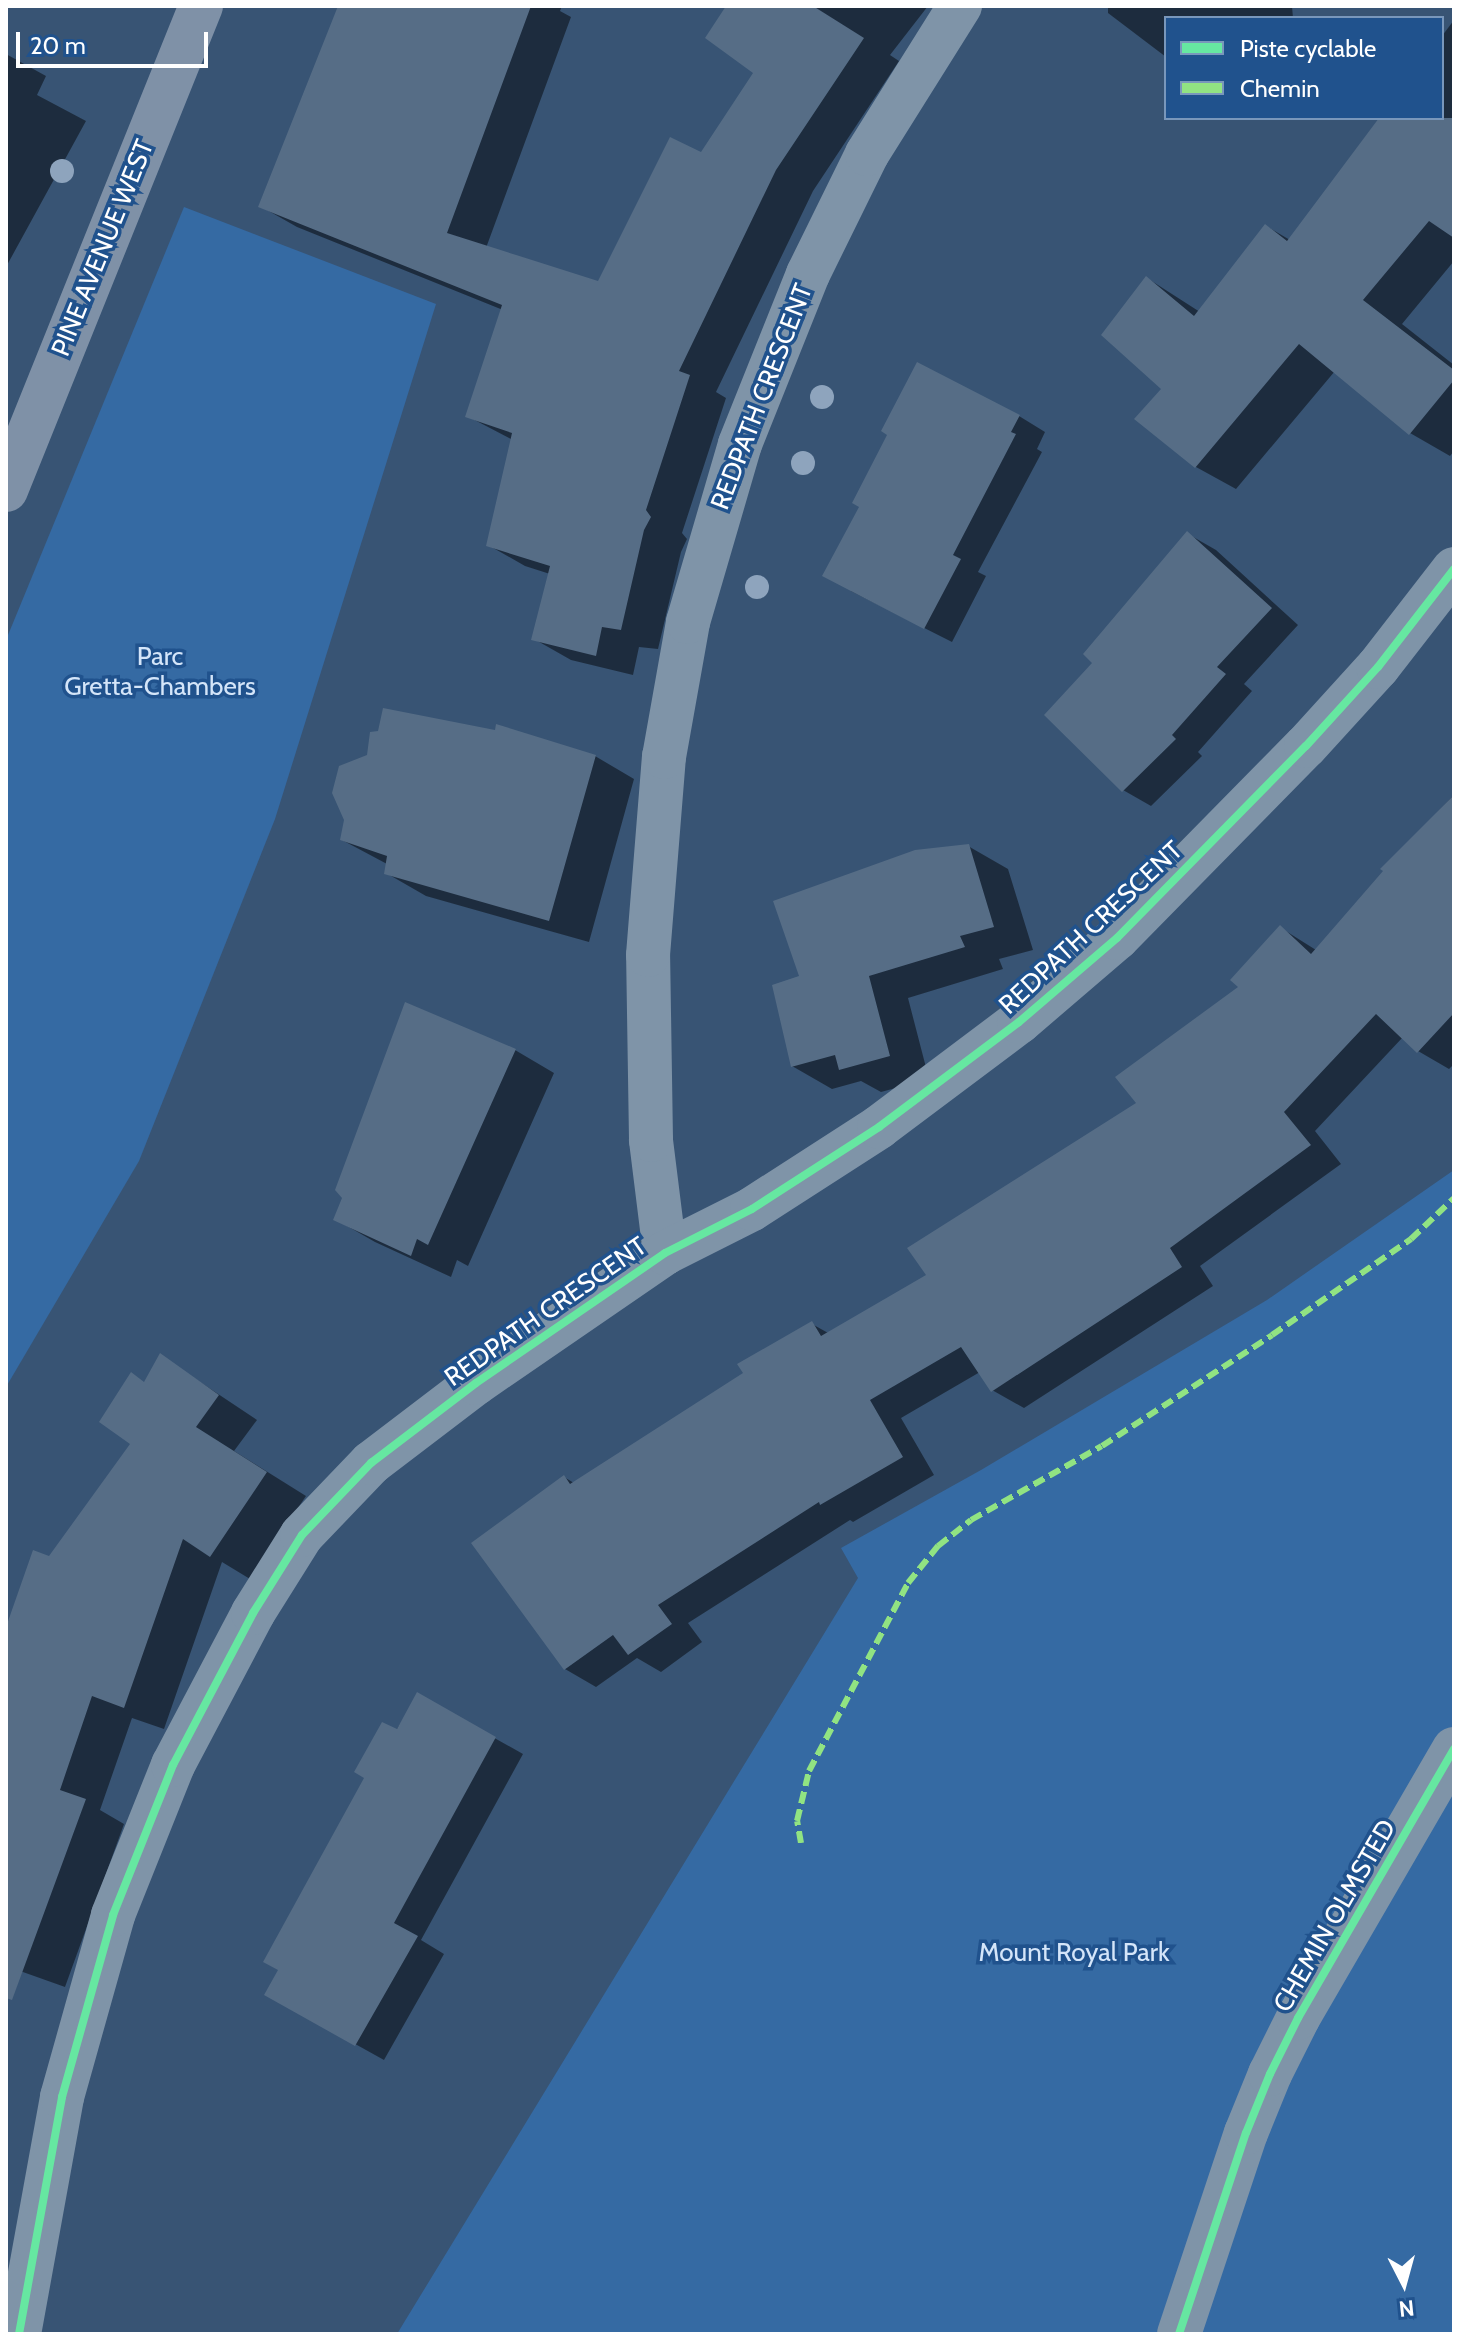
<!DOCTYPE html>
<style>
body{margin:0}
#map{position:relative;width:1460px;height:2340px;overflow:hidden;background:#385474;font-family:Cabin,sans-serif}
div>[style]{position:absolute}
.green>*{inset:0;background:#356aa3}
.shadow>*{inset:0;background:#0007}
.building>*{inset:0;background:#566d86}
.minor>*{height:44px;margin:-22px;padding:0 22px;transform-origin:22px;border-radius:22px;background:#7f94a8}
.major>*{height:44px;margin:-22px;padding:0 22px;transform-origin:22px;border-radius:22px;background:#7f91a7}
.quiet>*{height:6px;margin-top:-3px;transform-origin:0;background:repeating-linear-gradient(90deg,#91e382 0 12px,transparent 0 18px)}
.cycleway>*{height:8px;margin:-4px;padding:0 4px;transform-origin:4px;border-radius:4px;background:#66e7a1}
.trees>*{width:24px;height:24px;margin:-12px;border-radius:50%;background:#8ea4bd}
span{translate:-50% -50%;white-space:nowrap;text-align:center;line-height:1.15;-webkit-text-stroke:7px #20528d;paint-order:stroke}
.street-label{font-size:26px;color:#fff}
.park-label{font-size:26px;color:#d4e5f9}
.frame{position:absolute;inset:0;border:8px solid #fff;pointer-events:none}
.legend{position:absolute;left:1164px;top:16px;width:280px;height:104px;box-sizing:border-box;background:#20528d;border:2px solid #7997bb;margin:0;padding:10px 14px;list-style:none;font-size:24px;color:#fff}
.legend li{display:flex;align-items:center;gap:16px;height:40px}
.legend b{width:40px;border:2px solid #7997bb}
.north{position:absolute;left:1364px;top:2244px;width:80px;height:80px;-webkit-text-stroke:6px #20528d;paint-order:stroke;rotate:174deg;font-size:22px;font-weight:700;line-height:32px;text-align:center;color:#fff}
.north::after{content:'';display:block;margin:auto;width:28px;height:36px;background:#fff;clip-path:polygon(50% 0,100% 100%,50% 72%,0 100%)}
.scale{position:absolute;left:16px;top:32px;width:192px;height:36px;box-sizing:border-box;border:4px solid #fff;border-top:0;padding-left:10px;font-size:24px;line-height:28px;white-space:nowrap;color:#fff;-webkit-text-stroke:6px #20528d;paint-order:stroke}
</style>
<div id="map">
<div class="green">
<i style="clip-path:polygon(184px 207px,436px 304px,275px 819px,139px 1161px,6px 1387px,6px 640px)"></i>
<i style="clip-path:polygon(1454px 1170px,1454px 2334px,397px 2334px,858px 1578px,841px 1548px,981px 1470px,1267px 1300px)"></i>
</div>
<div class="shadow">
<i style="clip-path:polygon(342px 6px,562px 6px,560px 11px,571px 17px,486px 248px,599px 284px,702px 155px,755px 73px,728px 6px,928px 6px,890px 55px,899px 61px,813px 191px,716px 392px,726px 398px,682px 533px,687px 539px,681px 552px,658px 649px,639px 647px,633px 675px,571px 660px,534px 639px,550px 574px,525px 566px,488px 545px,513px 440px,467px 416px,503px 310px,297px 227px,260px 206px)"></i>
<i style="clip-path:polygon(1108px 6px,1292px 6px,1293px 18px,1166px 18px,1166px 57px,1108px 13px)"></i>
<i style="clip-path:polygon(1454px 20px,1454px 261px,1402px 324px,1454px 365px,1454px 451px,1450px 456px,1410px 433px,1335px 371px,1236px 489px,1196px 467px,1137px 419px,1164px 389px,1147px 278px,1200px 312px,1266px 226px,1290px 240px,1381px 118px,1442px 118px,1442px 36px)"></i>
<i style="clip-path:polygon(6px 54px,46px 76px,37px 95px,86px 121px,6px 267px)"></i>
<i style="clip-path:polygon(1019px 416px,1045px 432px,1037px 449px,1042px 452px,978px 572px,986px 576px,952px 642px,851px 591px,861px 506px,890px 434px)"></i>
<i style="clip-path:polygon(1188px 534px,1216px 550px,1298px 625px,1244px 684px,1252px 691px,1198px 752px,1202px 756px,1151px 806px,1123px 790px,1095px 663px)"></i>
<i style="clip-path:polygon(496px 732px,595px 756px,634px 779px,589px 942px,426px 896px,386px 873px,387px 864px,342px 840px)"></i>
<i style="clip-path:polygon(1454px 795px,1454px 1064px,1449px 1069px,1418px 1051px,1403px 1037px,1315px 1131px,1341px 1164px,1200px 1266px,1213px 1286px,1024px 1408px,992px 1390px,980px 1372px,901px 1418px,934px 1475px,853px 1522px,850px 1520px,688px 1623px,702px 1642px,661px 1672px,637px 1658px,596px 1687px,565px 1669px,564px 1477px,574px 1483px,745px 1374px,812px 1324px,830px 1334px,929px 1276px,1139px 1104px,1241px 987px,1281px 928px,1316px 950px,1385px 871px,1383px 869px)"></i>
<i style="clip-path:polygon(968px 846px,1008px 869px,1033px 950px,999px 959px,1003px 969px,908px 998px,929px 1079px,881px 1092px,861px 1081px,832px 1089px,792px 1066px)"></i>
<i style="clip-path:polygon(515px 1050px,554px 1073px,468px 1266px,457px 1260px,451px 1277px,375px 1242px,335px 1219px,345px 1197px)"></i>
<i style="clip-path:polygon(161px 1356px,257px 1420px,234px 1451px,306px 1496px,250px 1579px,222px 1562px,164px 1729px,132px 1718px,100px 1810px,124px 1824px,65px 1987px,6px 1966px,6px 1633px,50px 1558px,133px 1444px,145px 1383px)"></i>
<i style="clip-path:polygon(418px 1695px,523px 1754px,421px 1940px,444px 1954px,384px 2060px,294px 2010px,280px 1970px,367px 1778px)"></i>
</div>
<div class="building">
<i style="clip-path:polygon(338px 6px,531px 6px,447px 233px,598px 281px,670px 137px,701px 152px,753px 73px,705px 38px,726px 6px,813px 6px,864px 38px,776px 170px,679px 371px,690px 375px,646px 510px,651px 517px,644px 530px,621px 630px,602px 627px,596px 656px,531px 640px,550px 566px,486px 546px,512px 433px,465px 417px,502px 305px,258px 207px)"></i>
<i style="clip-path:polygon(1379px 118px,1454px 118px,1454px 238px,1429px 221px,1363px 300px,1454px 370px,1454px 380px,1409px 435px,1299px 344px,1195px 468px,1134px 419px,1161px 389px,1101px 335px,1146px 276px,1194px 316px,1265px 224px,1287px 241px)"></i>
<i style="clip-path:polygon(917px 362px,1020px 415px,1011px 432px,1016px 434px,953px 555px,961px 559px,924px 629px,822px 576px,859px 507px,852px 503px,887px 435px,881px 431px)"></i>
<i style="clip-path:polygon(1187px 531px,1272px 608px,1217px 667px,1226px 674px,1172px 735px,1176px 739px,1122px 792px,1044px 715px,1092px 663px,1083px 654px)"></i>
<i style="clip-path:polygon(383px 708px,495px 730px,496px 724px,596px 755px,549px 921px,384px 874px,387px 856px,340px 840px,344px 820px,332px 793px,339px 766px,367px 755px,370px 732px,378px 731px)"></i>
<i style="clip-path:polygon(1454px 795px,1454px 1013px,1417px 1053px,1376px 1014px,1284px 1112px,1311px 1145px,1170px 1248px,1182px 1267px,991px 1392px,961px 1347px,870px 1400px,903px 1457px,820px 1505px,819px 1502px,658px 1605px,672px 1624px,628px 1655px,613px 1635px,564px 1670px,471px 1543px,564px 1475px,570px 1484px,743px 1373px,737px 1364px,812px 1321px,821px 1336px,926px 1275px,907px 1248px,1136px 1103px,1115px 1077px,1238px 987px,1230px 980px,1280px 925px,1311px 954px,1383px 871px,1380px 869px)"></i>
<i style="clip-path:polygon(969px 844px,994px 927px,960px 936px,965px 947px,869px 976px,890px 1056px,839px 1070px,835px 1055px,791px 1067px,772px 985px,799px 976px,773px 901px,915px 850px)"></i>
<i style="clip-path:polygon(405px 1002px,516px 1049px,428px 1245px,417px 1239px,411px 1256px,333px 1220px,342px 1198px,335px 1190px)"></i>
<i style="clip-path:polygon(160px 1353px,219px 1395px,196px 1427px,267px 1472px,210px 1557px,183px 1539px,124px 1708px,92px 1696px,60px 1790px,86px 1799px,12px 2000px,6px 1998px,6px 1627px,33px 1550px,49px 1556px,130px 1444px,99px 1422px,131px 1372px,144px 1382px)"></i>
<i style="clip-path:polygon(417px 1692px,496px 1737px,394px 1923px,418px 1936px,355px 2046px,264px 1995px,278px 1970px,263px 1962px,364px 1778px,354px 1772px,382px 1722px,397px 1729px)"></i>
</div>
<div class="minor">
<i style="left:665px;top:1253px;width:114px;rotate:-97.1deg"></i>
<i style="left:651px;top:1140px;width:185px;rotate:-90.9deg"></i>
<i style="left:648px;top:955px;width:199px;rotate:-85.4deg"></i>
<i style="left:664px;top:757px;width:137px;rotate:-79.9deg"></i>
<i style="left:688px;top:622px;width:185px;rotate:-73.7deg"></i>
<i style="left:740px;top:444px;width:183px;rotate:-68.2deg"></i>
<i style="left:808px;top:274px;width:134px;rotate:-63.8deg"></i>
<i style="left:867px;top:154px;width:175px;rotate:-57.9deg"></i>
<i style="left:19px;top:2334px;width:241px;rotate:-79.7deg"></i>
<i style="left:62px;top:2097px;width:189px;rotate:-74.3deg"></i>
<i style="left:113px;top:1915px;width:162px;rotate:-68.2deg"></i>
<i style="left:173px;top:1765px;width:172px;rotate:-62.2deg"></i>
<i style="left:253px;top:1613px;width:92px;rotate:-57.9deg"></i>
<i style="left:302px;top:1535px;width:100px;rotate:-46.2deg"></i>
<i style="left:371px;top:1463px;width:132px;rotate:-37.3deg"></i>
<i style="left:476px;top:1383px;width:229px;rotate:-34.5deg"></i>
<i style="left:665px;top:1253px;width:97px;rotate:-26.8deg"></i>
<i style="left:752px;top:1209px;width:151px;rotate:-32.8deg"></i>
<i style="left:879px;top:1127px;width:175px;rotate:-36.9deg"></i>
<i style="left:1019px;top:1022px;width:129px;rotate:-40.6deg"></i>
<i style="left:1117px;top:938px;width:269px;rotate:-45.5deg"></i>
<i style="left:1306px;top:746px;width:107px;rotate:-47.7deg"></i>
<i style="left:1378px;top:667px;width:124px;rotate:-52.2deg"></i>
<i style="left:1179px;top:2334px;width:212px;rotate:-71.6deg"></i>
<i style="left:1246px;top:2133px;width:64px;rotate:-67.9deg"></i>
<i style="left:1270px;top:2074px;width:63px;rotate:-63.4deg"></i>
<i style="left:1298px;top:2018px;width:311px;rotate:-59.9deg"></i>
</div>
<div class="major">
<i style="left:6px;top:490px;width:522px;rotate:-68.06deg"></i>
</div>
<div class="quiet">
<i style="left:801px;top:1843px;width:22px;rotate:-100deg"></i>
<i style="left:797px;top:1821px;width:51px;rotate:-76.5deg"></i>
<i style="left:809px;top:1771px;width:212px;rotate:-62.2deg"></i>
<i style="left:908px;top:1583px;width:48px;rotate:-51deg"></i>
<i style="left:938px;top:1546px;width:42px;rotate:-38.2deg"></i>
<i style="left:971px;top:1520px;width:150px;rotate:-29.5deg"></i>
<i style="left:1102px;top:1446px;width:203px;rotate:-33.1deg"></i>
<i style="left:1272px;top:1335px;width:169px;rotate:-34.6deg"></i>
<i style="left:1411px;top:1239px;width:59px;rotate:-43.6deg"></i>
</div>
<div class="cycleway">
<i style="left:19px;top:2334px;width:241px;rotate:-79.7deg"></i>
<i style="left:62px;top:2097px;width:189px;rotate:-74.3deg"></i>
<i style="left:113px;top:1915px;width:162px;rotate:-68.2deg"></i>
<i style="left:173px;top:1765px;width:172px;rotate:-62.2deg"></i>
<i style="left:253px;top:1613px;width:92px;rotate:-57.9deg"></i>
<i style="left:302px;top:1535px;width:100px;rotate:-46.2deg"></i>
<i style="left:371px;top:1463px;width:132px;rotate:-37.3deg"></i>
<i style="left:476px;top:1383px;width:229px;rotate:-34.5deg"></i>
<i style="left:665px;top:1253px;width:97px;rotate:-26.8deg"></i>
<i style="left:752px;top:1209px;width:151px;rotate:-32.8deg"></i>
<i style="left:879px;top:1127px;width:175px;rotate:-36.9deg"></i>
<i style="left:1019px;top:1022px;width:129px;rotate:-40.6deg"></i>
<i style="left:1117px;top:938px;width:269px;rotate:-45.5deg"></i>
<i style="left:1306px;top:746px;width:107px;rotate:-47.7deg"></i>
<i style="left:1378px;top:667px;width:124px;rotate:-52.2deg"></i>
<i style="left:1179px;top:2334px;width:212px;rotate:-71.6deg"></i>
<i style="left:1246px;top:2133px;width:64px;rotate:-67.9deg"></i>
<i style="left:1270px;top:2074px;width:63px;rotate:-63.4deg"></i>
<i style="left:1298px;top:2018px;width:311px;rotate:-59.9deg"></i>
</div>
<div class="trees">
<i style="left:62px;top:171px"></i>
<i style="left:822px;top:397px"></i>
<i style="left:803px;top:463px"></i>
<i style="left:757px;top:587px"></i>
</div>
<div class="street-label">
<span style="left:103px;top:248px;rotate:-68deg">PINE AVENUE WEST</span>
<span style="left:762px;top:397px;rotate:-69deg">REDPATH CRESCENT</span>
<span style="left:1091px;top:928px;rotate:-43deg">REDPATH CRESCENT</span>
<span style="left:546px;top:1312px;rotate:-35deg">REDPATH CRESCENT</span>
<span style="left:1335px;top:1916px;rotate:-60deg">CHEMIN OLMSTED</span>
</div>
<div class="park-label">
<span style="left:160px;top:672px">Parc<br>Gretta-Chambers</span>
<span style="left:1074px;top:1953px">Mount Royal Park</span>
</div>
<div class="frame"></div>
<ul class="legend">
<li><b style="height:10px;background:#66e7a1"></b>Piste cyclable</li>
<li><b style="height:10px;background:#91e382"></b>Chemin</li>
</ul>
<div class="north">N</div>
<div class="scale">20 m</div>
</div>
